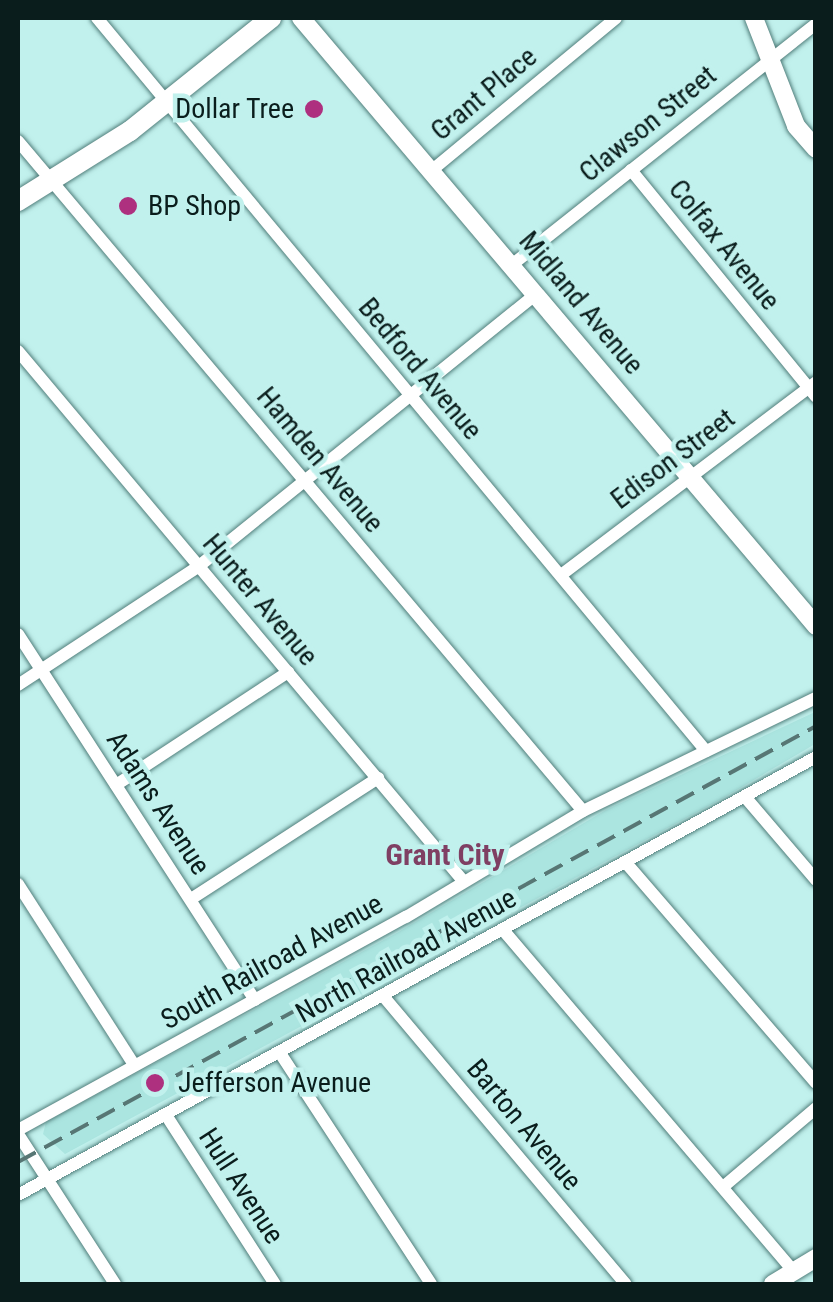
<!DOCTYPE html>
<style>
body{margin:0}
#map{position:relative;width:833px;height:1302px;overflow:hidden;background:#c1f1ed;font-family:"Roboto Condensed",sans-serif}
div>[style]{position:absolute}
.built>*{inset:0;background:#abe5e0}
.roads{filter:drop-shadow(0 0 2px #517e7b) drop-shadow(0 0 2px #517e7b)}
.street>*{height:12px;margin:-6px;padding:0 6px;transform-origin:6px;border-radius:6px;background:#fff}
.secondary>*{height:18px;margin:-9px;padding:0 9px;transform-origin:9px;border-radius:9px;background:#fff}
.primary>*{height:20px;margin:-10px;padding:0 10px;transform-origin:10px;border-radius:10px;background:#fff}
.rail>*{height:4px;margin-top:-2px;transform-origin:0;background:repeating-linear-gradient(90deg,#577674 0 20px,transparent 0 30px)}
.dots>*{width:28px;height:28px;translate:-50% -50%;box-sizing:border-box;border:5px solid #c1f1ed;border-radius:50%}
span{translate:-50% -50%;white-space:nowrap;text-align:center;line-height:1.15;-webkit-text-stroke:9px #c1f1ed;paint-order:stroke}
.street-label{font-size:28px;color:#0a1d1c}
.poi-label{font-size:28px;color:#0a1d1c}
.right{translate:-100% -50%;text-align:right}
.left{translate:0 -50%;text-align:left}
.neighbourhood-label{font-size:30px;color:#7f3f63;font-weight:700}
.frame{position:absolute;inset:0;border:20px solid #0a1d1c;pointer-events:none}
</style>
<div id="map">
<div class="built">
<i style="clip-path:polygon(815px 712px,815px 744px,723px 798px,65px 1154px,43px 1134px,46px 1122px,395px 934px,606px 810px)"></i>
</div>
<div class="roads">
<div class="street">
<i style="left:97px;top:18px;width:953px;rotate:50.28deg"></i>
<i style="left:18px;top:141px;width:876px;rotate:49.86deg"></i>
<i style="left:631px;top:170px;width:293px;rotate:50.8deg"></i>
<i style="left:431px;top:171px;width:240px;rotate:-39.6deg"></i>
<i style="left:513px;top:264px;width:387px;rotate:-38.4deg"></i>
<i style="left:18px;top:351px;width:693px;rotate:49.97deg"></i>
<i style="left:561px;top:575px;width:320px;rotate:-37.1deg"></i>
<i style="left:18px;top:634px;width:436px;rotate:57.1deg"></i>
<i style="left:18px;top:685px;width:217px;rotate:-33.3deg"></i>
<i style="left:199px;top:566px;width:434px;rotate:-38.9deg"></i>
<i style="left:116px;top:785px;width:206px;rotate:-33.3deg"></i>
<i style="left:746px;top:798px;width:108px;rotate:49.5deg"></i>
<i style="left:627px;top:864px;width:289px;rotate:49.2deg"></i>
<i style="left:18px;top:884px;width:215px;rotate:57.3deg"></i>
<i style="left:191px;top:899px;width:223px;rotate:-32.9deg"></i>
<i style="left:504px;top:931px;width:446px;rotate:49.6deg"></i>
<i style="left:384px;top:997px;width:375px;rotate:49.9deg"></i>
<i style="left:280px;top:1053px;width:276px;rotate:56.8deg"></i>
<i style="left:166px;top:1115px;width:201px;rotate:57.2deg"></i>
<i style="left:18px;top:1130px;width:443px;rotate:-28.8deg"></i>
<i style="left:406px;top:917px;width:206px;rotate:-30.9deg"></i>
<i style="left:583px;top:811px;width:259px;rotate:-25.9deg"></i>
<i style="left:18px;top:1134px;width:179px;rotate:57.1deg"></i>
<i style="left:723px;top:1187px;width:122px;rotate:-40.3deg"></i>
<i style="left:18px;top:1195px;width:910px;rotate:-28.76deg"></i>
</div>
<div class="secondary">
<i style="left:301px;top:18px;width:797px;rotate:49.73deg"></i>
<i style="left:754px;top:18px;width:116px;rotate:68.7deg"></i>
<i style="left:796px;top:126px;width:30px;rotate:49deg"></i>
<i style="left:773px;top:1284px;width:50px;rotate:-31.2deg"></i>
</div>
<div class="primary">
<i style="left:18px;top:201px;width:132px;rotate:-32deg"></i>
<i style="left:130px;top:131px;width:181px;rotate:-38.7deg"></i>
</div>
</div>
<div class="rail">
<i style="left:18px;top:1162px;width:909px;rotate:-28.65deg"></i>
</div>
<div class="dots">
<i style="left:314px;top:109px;background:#ae307f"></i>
<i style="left:128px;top:206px;background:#ae307f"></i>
<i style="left:155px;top:1083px;background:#ae307f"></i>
</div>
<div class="street-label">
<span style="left:484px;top:94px;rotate:-40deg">Grant Place</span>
<span style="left:648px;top:124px;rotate:-39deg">Clawson Street</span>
<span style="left:724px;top:245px;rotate:51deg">Colfax Avenue</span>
<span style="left:581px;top:303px;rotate:50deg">Midland Avenue</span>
<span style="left:420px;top:369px;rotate:50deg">Bedford Avenue</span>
<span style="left:673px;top:459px;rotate:-37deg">Edison Street</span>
<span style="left:320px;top:460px;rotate:50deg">Hamden Avenue</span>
<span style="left:260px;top:600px;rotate:50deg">Hunter Avenue</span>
<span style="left:158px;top:803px;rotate:57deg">Adams Avenue</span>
<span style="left:406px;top:956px;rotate:-29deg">North Railroad Avenue</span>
<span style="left:272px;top:962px;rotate:-29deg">South Railroad Avenue</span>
<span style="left:524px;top:1125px;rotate:50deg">Barton Avenue</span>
<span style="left:241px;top:1186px;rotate:57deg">Hull Avenue</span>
</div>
<div class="poi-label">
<span class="right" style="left:294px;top:109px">Dollar Tree</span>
<span class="left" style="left:148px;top:206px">BP Shop</span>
<span class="left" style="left:178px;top:1083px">Jefferson Avenue</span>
</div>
<div class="neighbourhood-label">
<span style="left:445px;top:855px">Grant City</span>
</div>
<div class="frame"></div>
</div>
